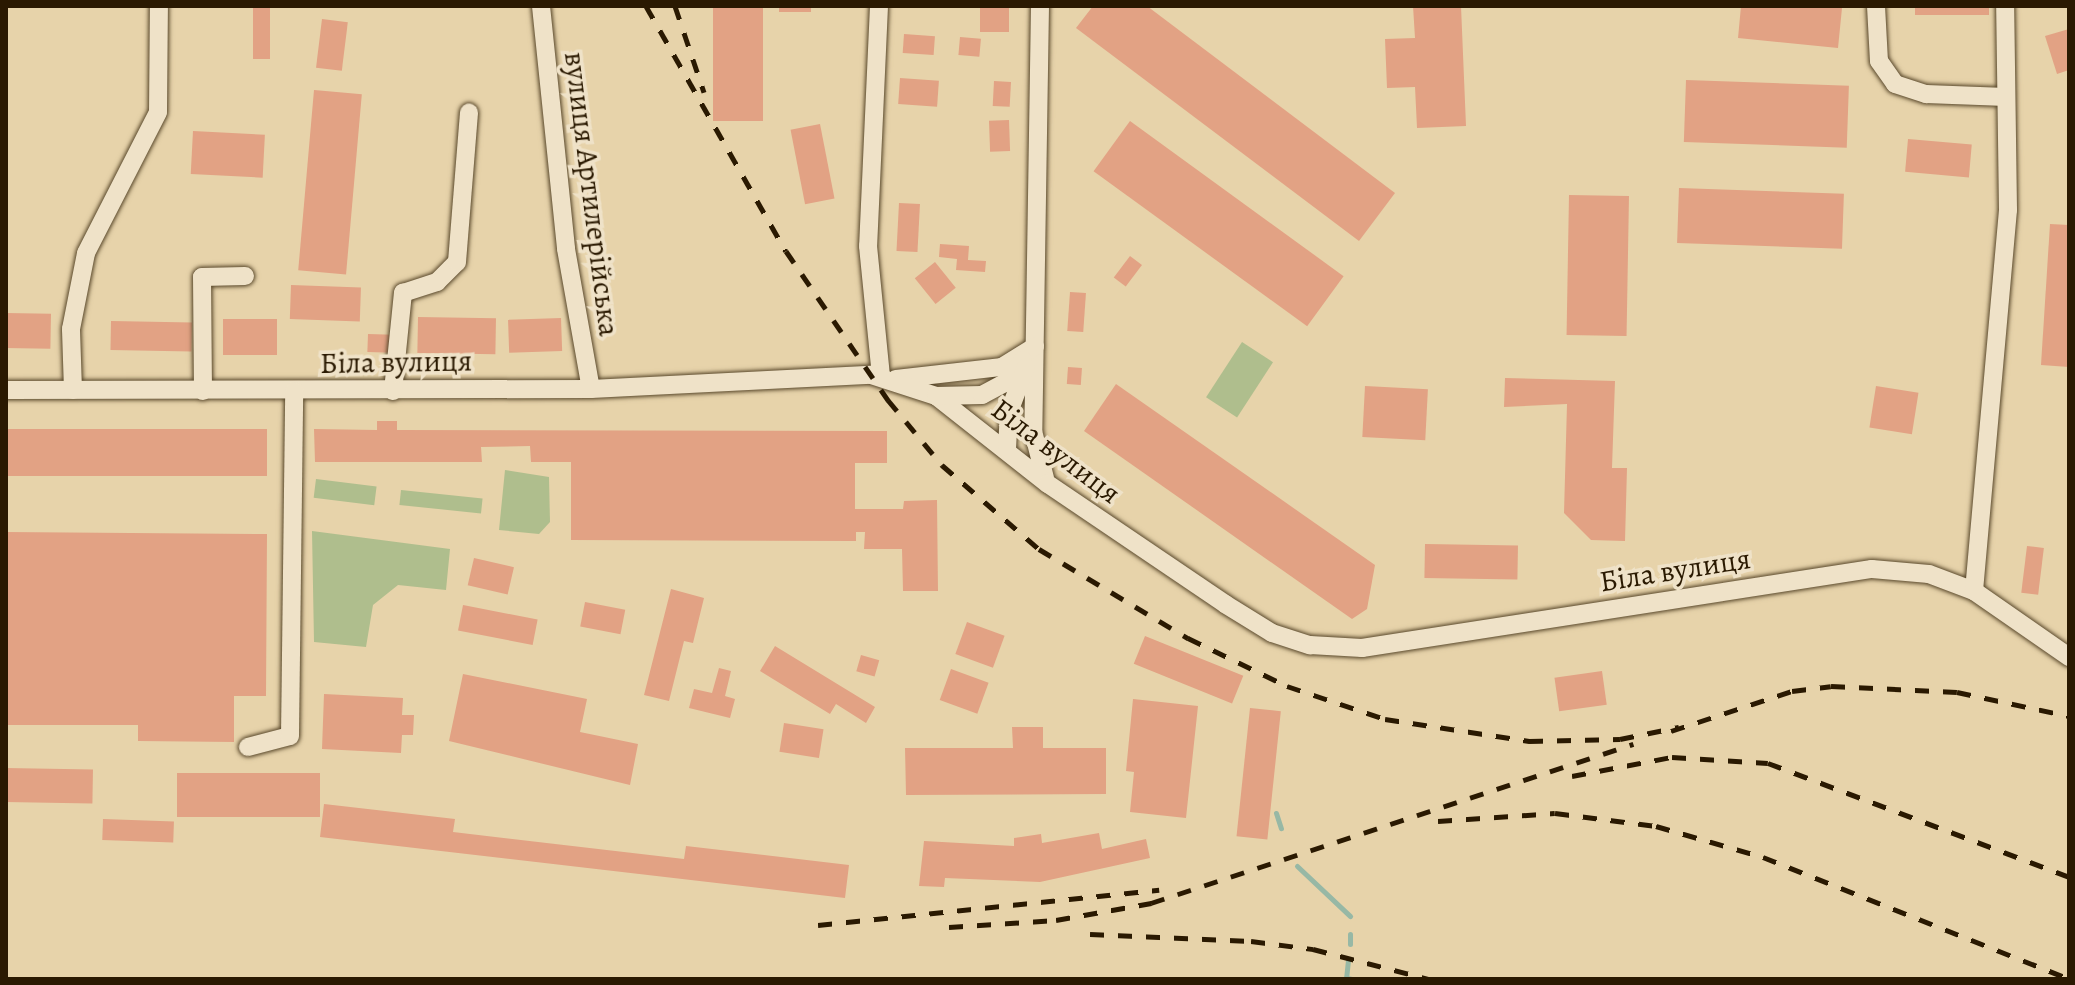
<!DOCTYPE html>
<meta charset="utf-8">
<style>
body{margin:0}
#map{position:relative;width:2075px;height:985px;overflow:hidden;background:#e7d3aa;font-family:Alegreya,serif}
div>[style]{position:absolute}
.green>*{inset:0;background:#afbe8d;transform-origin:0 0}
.stream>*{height:5px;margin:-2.5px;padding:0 2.5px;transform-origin:2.5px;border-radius:2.5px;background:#97b8a5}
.building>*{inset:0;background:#e2a284;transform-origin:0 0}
.roads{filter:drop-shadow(0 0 2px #59482b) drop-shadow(0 0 2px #59482b)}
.minor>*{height:18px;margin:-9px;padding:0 9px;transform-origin:9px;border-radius:9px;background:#efe2c8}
.rail>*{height:5px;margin-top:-2.5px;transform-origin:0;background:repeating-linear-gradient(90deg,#2a1901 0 14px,transparent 0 28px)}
span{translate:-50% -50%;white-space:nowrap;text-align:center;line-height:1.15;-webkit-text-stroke:7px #efe2c8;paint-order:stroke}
.street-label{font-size:30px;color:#2a1901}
.frame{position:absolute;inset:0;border:8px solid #2a1901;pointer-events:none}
</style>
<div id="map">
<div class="green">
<i style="left:1242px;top:342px;width:37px;height:66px;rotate:33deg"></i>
<i style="clip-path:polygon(505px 470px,549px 477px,550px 522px,539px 534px,499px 530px)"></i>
<i style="left:316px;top:479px;width:61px;height:19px;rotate:7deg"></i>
<i style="left:401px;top:490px;width:82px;height:15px;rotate:6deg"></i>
<i style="clip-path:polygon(312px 531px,450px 549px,446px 590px,398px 585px,373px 605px,366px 647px,314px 642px)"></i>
</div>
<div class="stream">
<i style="left:1276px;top:813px;width:16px;rotate:72deg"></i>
<i style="left:1297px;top:866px;width:73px;rotate:43.3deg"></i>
<i style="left:1350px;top:944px;width:10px;rotate:-90deg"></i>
<i style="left:1348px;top:960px;width:18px;rotate:96deg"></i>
<i style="left:1346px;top:978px;width:6px;rotate:9deg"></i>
</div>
<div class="building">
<i style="left:253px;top:6px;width:17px;height:53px"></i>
<i style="left:713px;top:6px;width:50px;height:115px"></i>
<i style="left:779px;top:6px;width:32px;height:6px"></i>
<i style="left:980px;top:6px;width:29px;height:26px"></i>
<i style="clip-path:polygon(1093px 6px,1147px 6px,1395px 193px,1359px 241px,1076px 28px)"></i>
<i style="clip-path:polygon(1413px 6px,1461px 6px,1466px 126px,1417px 128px,1415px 87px,1387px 88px,1385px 39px,1415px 38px)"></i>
<i style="clip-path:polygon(1741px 6px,1842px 8px,1838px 48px,1738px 38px)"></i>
<i style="left:1915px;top:6px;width:74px;height:9px"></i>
<i style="left:322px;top:19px;width:26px;height:49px;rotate:7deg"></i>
<i style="clip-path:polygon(2069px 29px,2069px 70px,2057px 74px,2045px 36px)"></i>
<i style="left:904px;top:34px;width:31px;height:19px;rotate:4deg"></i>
<i style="left:960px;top:37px;width:21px;height:18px;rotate:5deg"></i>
<i style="left:900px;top:78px;width:39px;height:26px;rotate:4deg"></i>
<i style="left:1686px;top:80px;width:163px;height:62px;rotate:2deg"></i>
<i style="left:994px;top:81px;width:17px;height:25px;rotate:3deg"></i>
<i style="left:314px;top:90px;width:48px;height:181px;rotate:5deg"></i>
<i style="left:1009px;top:120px;width:31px;height:20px;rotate:88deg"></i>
<i style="left:1130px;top:121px;width:264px;height:62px;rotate:36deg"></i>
<i style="left:820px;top:124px;width:76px;height:30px;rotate:79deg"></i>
<i style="left:193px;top:131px;width:72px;height:43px;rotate:3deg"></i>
<i style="left:1908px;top:139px;width:64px;height:33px;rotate:5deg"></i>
<i style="left:1679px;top:188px;width:165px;height:55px;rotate:2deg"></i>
<i style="left:1569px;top:195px;width:60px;height:140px;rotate:1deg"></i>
<i style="left:899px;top:203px;width:21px;height:48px;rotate:3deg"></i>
<i style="clip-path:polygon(2050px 224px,2069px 225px,2069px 367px,2041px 365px)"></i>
<i style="clip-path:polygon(940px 244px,969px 246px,968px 260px,986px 261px,985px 272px,956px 270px,957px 259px,939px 257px)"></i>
<i style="left:1130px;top:256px;width:15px;height:27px;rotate:37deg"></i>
<i style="left:935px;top:262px;width:33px;height:26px;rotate:51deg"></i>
<i style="left:291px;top:285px;width:70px;height:34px;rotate:2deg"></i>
<i style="left:1070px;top:292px;width:16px;height:39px;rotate:4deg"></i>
<i style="left:6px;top:313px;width:45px;height:35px;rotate:1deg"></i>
<i style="left:418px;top:317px;width:78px;height:36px;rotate:1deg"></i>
<i style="left:561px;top:318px;width:33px;height:53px;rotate:88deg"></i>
<i style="left:223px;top:319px;width:54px;height:36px"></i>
<i style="left:111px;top:321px;width:81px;height:29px;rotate:1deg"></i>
<i style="left:368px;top:334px;width:25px;height:18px;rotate:2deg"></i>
<i style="left:1068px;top:367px;width:14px;height:17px;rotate:4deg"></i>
<i style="clip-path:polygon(1505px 378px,1615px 381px,1612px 468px,1627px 468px,1625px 541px,1591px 540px,1564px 513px,1567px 404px,1504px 407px)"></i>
<i style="clip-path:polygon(1116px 384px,1375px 565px,1367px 609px,1352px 619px,1084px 431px)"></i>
<i style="left:1365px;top:386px;width:63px;height:51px;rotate:3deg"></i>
<i style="left:1876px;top:386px;width:43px;height:42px;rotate:9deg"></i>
<i style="clip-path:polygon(377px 421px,397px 421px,397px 430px,887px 431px,887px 463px,855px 463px,855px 509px,903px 509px,904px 501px,937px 500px,938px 591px,903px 591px,902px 549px,864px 549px,865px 532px,856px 532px,856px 541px,571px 540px,571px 462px,531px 462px,530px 446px,481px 447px,482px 462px,315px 462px,314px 429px,377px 430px)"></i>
<i style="left:6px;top:429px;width:261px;height:47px"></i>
<i style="clip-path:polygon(6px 532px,267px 534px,266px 696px,234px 696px,234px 742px,138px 741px,138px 725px,6px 725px)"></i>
<i style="left:1425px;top:544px;width:93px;height:34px;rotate:1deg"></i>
<i style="left:2027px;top:546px;width:17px;height:47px;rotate:7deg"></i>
<i style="left:474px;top:558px;width:41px;height:28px;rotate:13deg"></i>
<i style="clip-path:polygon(671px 589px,704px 598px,693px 643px,684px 641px,669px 701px,644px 695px)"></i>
<i style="left:585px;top:602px;width:41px;height:25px;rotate:11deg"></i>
<i style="left:463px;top:605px;width:76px;height:26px;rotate:11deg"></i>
<i style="left:967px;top:622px;width:40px;height:34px;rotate:20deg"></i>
<i style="left:1145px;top:636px;width:106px;height:30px;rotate:22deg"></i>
<i style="clip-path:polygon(775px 646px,875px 707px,866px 723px,836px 704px,830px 714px,760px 671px)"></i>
<i style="left:861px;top:655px;width:19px;height:17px;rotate:16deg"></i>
<i style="clip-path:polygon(719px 668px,731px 671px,725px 696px,735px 699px,730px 718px,689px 708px,694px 689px,712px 693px)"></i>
<i style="left:951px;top:669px;width:40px;height:33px;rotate:20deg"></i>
<i style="left:1602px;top:671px;width:34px;height:48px;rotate:82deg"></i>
<i style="clip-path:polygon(463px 674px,587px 699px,580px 732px,638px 744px,630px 785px,449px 741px)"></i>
<i style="clip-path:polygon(324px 694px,403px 698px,402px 715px,414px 715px,413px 735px,402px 735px,401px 753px,322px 749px)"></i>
<i style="clip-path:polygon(1133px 699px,1198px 706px,1186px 818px,1130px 812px,1134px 772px,1126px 771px)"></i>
<i style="left:1250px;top:708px;width:31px;height:129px;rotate:6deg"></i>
<i style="left:784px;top:723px;width:40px;height:29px;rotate:9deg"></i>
<i style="clip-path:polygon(1012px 727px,1043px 727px,1043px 748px,1106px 748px,1106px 794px,906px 795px,905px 748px,1013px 748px)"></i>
<i style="left:6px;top:768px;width:87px;height:34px;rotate:1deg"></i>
<i style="left:320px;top:773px;width:44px;height:143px;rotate:90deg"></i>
<i style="clip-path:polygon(324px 804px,455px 819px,453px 832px,684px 859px,686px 846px,849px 865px,845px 898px,320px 837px)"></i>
<i style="left:103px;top:819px;width:71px;height:21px;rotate:2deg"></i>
<i style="clip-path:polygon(1099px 833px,1102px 849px,1146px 839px,1150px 858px,1040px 882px,945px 878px,944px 887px,919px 886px,924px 841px,1014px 846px,1014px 838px,1041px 834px,1042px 843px)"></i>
</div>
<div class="roads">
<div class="minor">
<i style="left:541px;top:6px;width:244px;rotate:84.1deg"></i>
<i style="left:566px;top:249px;width:142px;rotate:79.9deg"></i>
<i style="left:879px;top:6px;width:240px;rotate:92.6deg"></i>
<i style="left:868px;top:246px;width:132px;rotate:84.3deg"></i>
<i style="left:1040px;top:6px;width:425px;rotate:90.9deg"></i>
<i style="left:1033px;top:431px;width:49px;rotate:75.7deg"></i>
<i style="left:1876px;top:6px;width:55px;rotate:86.9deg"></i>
<i style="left:1879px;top:61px;width:28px;rotate:55deg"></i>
<i style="left:1895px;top:84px;width:33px;rotate:18deg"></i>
<i style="left:1926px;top:94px;width:80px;rotate:2.1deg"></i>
<i style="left:896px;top:379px;width:107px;rotate:-6.5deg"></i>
<i style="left:1002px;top:367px;width:39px;rotate:-32deg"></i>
<i style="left:6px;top:390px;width:585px;rotate:-0.1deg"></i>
<i style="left:591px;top:389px;width:280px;rotate:-2.9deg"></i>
<i style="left:871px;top:375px;width:68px;rotate:17.9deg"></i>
<i style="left:936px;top:396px;width:142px;rotate:38.2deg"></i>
<i style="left:1048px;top:484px;width:214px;rotate:34.1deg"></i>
<i style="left:1225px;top:604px;width:55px;rotate:31.7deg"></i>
<i style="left:1272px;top:633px;width:40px;rotate:18deg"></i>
<i style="left:1310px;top:645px;width:52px;rotate:3.3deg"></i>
<i style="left:1362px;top:648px;width:516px;rotate:-8.81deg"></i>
<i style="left:1872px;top:569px;width:57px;rotate:5deg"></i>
<i style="left:1929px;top:574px;width:48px;rotate:20.7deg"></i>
<i style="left:1974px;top:591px;width:116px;rotate:34.8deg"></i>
<i style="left:73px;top:390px;width:61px;rotate:-91.9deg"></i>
<i style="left:71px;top:329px;width:77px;rotate:-78.8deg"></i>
<i style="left:86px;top:253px;width:158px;rotate:-62.9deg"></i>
<i style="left:158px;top:112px;width:106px;rotate:-89.5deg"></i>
<i style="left:203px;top:391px;width:114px;rotate:-90.5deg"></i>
<i style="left:202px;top:277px;width:43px;rotate:-1.3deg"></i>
<i style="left:393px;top:391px;width:99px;rotate:-84.2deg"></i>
<i style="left:403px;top:293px;width:36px;rotate:-18deg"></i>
<i style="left:437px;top:282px;width:28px;rotate:-45deg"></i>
<i style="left:457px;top:262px;width:150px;rotate:-85.4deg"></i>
<i style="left:936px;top:396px;width:46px;rotate:-1.2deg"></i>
<i style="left:982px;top:395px;width:26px;rotate:-28deg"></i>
<i style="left:1005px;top:383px;width:29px;rotate:-52deg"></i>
<i style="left:1007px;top:449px;width:37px;rotate:-87deg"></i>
<i style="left:1009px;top:412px;width:48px;rotate:-69.3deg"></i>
<i style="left:1974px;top:591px;width:383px;rotate:-84.9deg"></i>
<i style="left:2008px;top:210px;width:204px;rotate:-90.8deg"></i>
<i style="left:248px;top:747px;width:43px;rotate:-14.7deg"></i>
<i style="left:290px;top:736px;width:345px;rotate:-89.3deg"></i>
</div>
</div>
<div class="rail">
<i style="left:646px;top:6px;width:282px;rotate:60.3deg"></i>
<i style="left:786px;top:251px;width:181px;rotate:55.6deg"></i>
<i style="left:888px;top:400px;width:85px;rotate:50.3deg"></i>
<i style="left:942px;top:465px;width:128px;rotate:40.9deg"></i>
<i style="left:1039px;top:549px;width:174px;rotate:30.9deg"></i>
<i style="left:1188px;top:638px;width:110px;rotate:25.9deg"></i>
<i style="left:1287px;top:686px;width:103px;rotate:18.6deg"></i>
<i style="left:1385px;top:719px;width:146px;rotate:8.7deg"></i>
<i style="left:1529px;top:741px;width:91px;rotate:-1.3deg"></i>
<i style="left:1620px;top:739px;width:60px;rotate:-11.5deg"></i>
<i style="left:675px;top:6px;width:91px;rotate:71.4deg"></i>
<i style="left:1671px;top:731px;width:127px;rotate:-18.3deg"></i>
<i style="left:1792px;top:691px;width:39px;rotate:-7deg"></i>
<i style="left:1831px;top:686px;width:126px;rotate:2.7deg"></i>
<i style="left:1957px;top:692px;width:115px;rotate:12.1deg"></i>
<i style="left:1572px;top:776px;width:102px;rotate:-10.8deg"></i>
<i style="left:1672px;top:757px;width:96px;rotate:3.6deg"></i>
<i style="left:1768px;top:763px;width:322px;rotate:20.7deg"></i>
<i style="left:1438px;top:821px;width:117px;rotate:-3.9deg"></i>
<i style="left:1555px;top:813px;width:102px;rotate:7.3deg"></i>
<i style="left:1656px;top:826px;width:111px;rotate:16.2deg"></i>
<i style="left:1763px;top:857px;width:329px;rotate:21.7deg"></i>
<i style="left:818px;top:925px;width:343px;rotate:-5.9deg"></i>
<i style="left:949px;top:927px;width:107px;rotate:-3.7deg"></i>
<i style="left:1056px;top:920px;width:97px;rotate:-10.1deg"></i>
<i style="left:1151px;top:903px;width:508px;rotate:-18.26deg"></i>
<i style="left:1090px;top:934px;width:161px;rotate:2.5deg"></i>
<i style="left:1251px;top:941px;width:63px;rotate:7.4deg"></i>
<i style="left:1313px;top:949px;width:120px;rotate:14.5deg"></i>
</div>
<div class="street-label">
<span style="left:592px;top:194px;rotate:83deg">вулиця Артилерійська</span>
<span style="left:396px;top:362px;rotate:-1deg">Біла вулиця</span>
<span style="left:1056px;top:451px;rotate:37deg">Біла вулиця</span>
<span style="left:1675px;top:570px;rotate:-9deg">Біла вулиця</span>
</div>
<div class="frame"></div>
</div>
